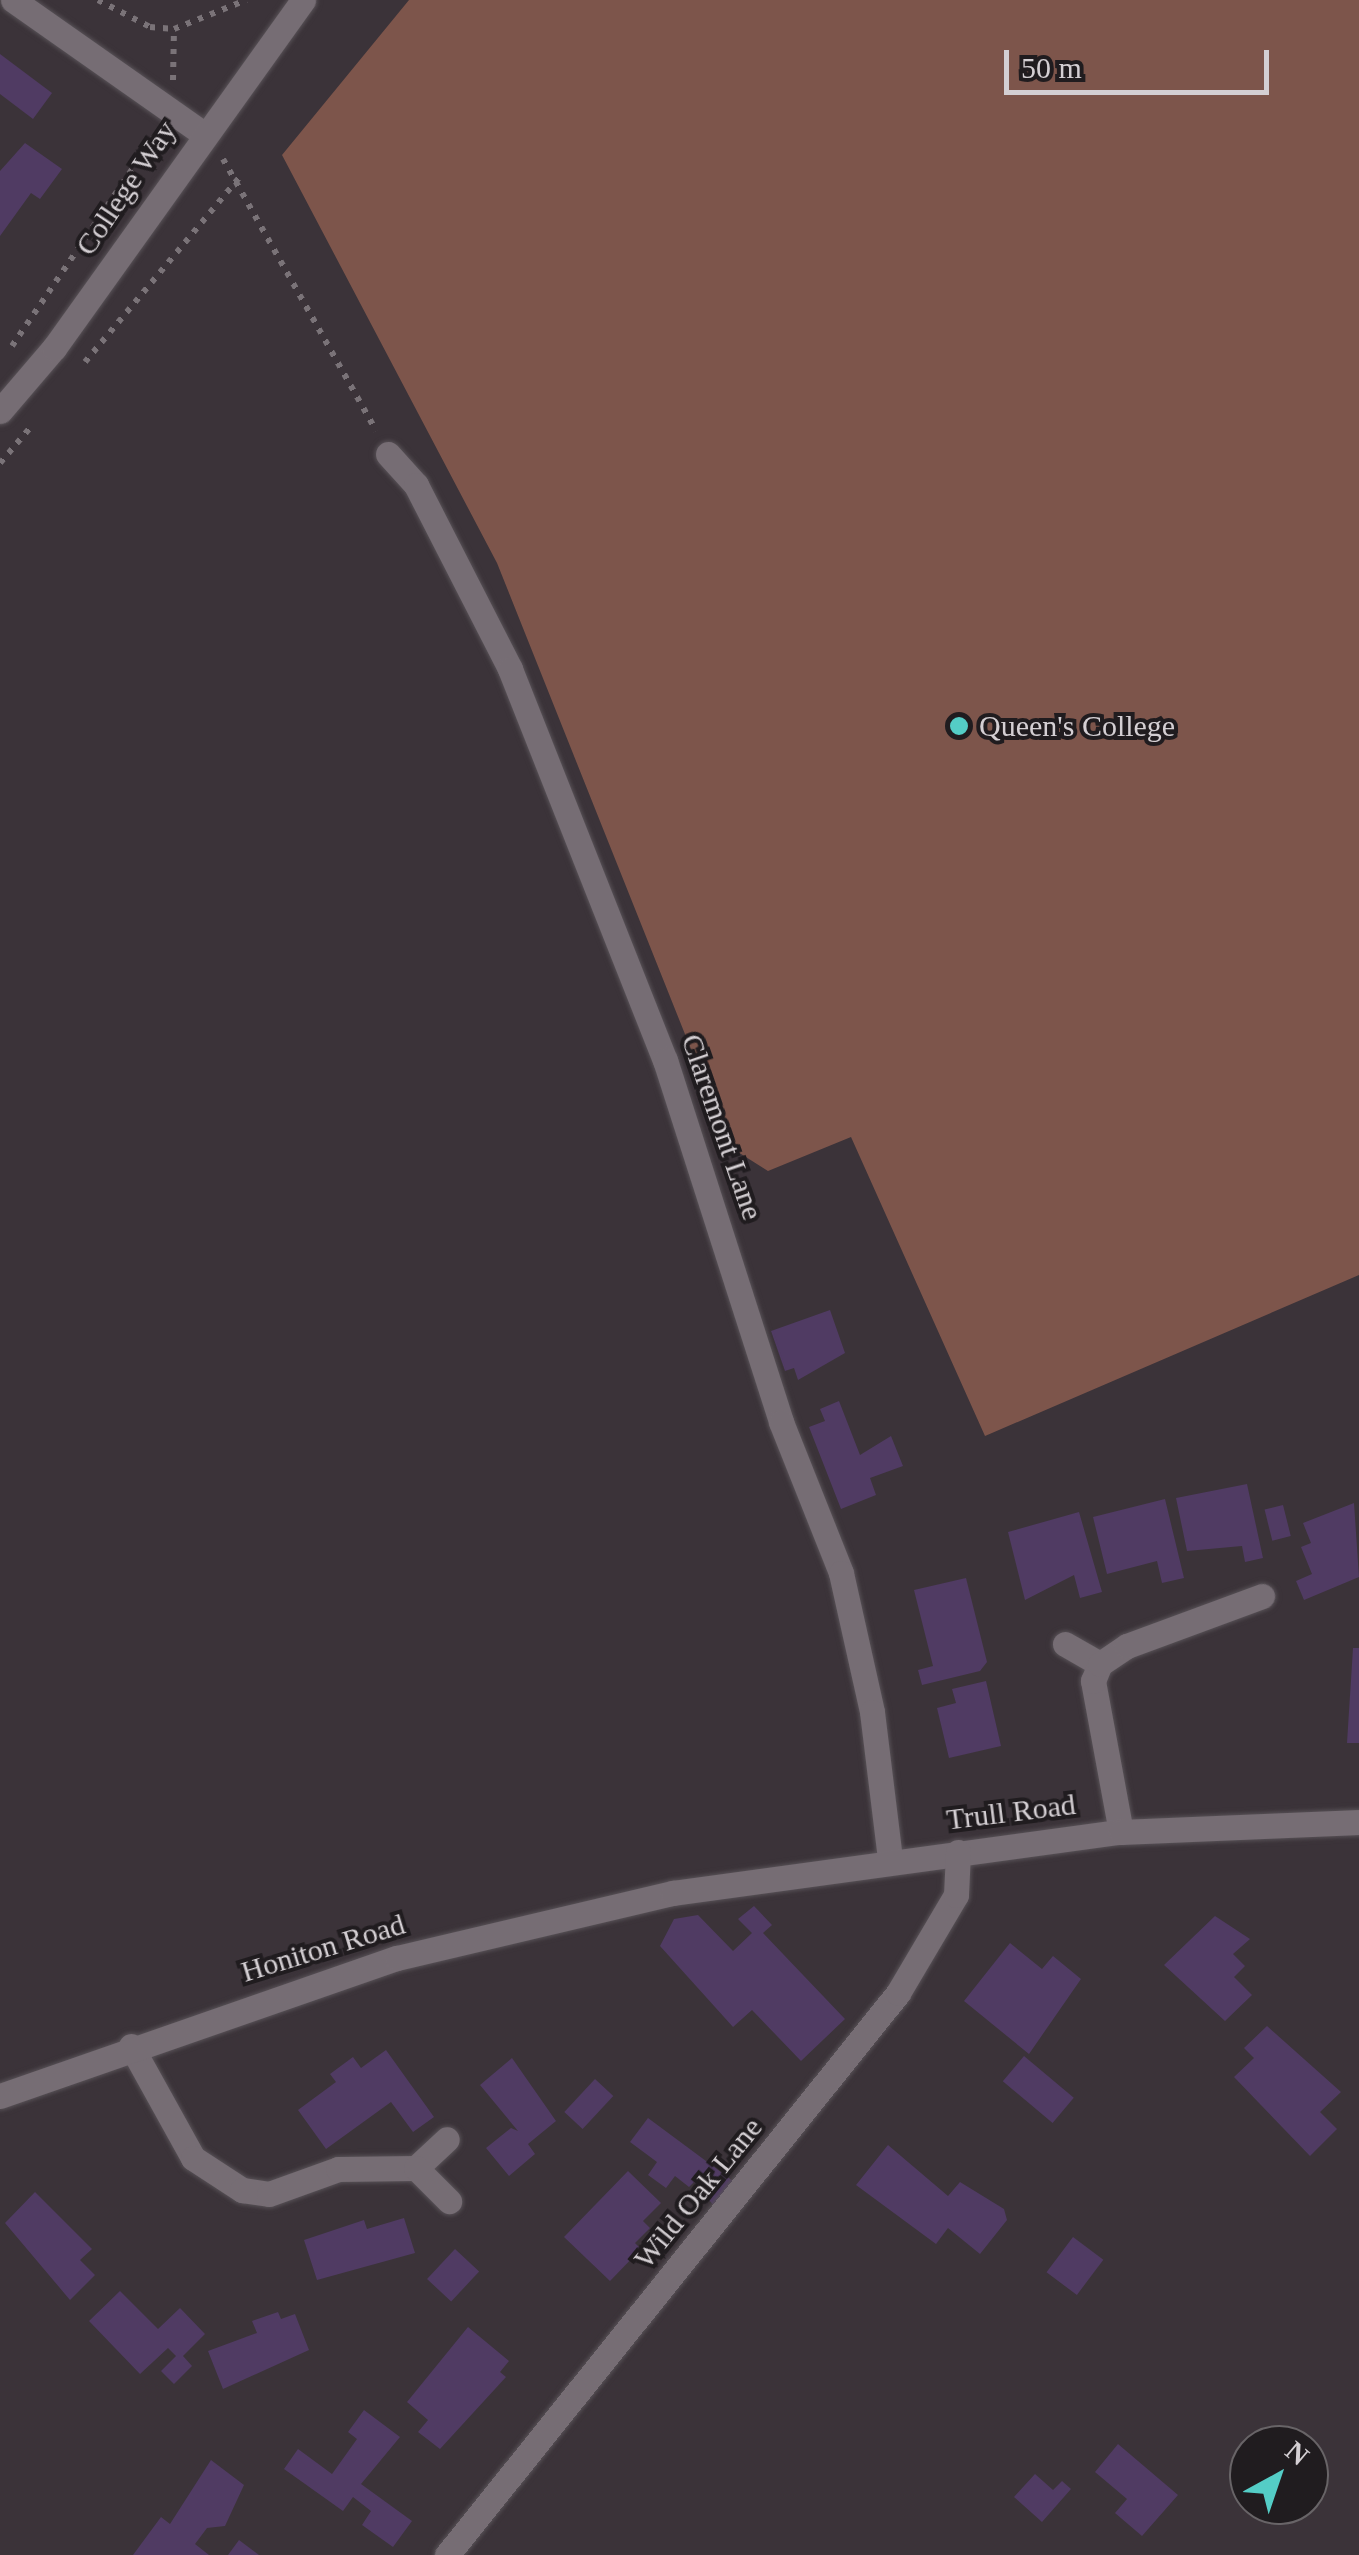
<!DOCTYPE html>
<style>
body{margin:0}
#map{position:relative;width:1359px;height:2555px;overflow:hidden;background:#3b3339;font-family:Georgia,serif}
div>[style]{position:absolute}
.green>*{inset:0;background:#7d554b}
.building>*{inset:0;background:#503b63;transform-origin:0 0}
.path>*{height:6px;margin-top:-3px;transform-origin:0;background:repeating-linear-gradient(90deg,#7a7378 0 5px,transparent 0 13px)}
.roads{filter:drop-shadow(0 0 2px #575156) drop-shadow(0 0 2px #575156)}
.minor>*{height:25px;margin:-12.5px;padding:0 12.5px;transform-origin:12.5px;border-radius:12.5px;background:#766d74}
.dots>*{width:28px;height:28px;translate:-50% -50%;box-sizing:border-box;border:5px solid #201c1f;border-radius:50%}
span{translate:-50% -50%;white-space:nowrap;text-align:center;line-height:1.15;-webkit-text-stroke:8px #201c1f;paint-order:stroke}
.street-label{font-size:30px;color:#d4cfd3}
.poi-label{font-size:30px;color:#d4cfd3}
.left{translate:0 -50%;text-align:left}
.north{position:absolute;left:1229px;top:2425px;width:100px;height:100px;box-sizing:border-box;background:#201c1f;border:2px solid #686467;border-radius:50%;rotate:40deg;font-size:28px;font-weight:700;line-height:40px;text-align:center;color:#d4cfd3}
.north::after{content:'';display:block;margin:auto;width:35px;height:45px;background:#54cdc6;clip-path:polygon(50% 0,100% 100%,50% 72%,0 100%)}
.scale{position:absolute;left:1004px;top:50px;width:265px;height:45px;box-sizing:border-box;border:5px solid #d4cfd3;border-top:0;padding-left:12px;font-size:30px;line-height:35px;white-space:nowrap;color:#d4cfd3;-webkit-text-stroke:8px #201c1f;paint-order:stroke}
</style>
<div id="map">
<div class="green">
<i style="clip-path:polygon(409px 0,1359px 0,1359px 1275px,985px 1436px,851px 1137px,768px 1171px,730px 1147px,497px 563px,282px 155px)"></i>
</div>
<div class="building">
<i style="clip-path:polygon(0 54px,52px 93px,33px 119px,0 94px)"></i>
<i style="clip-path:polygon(25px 143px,62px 169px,40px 199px,31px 193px,0 236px,0 171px)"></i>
<i style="clip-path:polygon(830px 1310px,845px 1353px,798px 1380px,794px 1368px,785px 1371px,771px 1331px)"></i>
<i style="clip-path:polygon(839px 1401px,860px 1455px,891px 1436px,903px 1466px,870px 1478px,876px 1495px,841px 1509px,809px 1427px,825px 1421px,820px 1409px)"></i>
<i style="clip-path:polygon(1247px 1484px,1263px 1558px,1245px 1562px,1242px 1546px,1187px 1551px,1176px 1498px)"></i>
<i style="clip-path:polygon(1165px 1499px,1184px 1578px,1162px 1583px,1157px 1561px,1107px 1574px,1093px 1517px)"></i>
<i style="clip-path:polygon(1354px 1503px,1359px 1577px,1304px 1600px,1296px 1581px,1312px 1574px,1301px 1547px,1311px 1543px,1303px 1523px)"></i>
<i style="left:1283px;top:1505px;width:32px;height:19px;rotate:76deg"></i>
<i style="clip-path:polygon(1079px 1512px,1102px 1592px,1080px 1598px,1074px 1575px,1025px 1600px,1008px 1532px)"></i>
<i style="clip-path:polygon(966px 1578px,987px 1662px,980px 1671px,922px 1685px,918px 1670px,933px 1666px,914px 1590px)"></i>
<i style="clip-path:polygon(1353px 1648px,1359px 1648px,1359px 1743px,1347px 1743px)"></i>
<i style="clip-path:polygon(986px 1681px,1001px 1746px,949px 1758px,937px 1708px,956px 1703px,952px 1689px)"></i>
<i style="clip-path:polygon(754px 1906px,772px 1925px,763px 1933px,845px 2019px,801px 2061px,752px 2010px,733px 2027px,660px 1946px,674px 1919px,698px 1915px,733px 1951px,752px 1933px,738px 1919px)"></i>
<i style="clip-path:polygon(1215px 1916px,1250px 1939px,1233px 1954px,1245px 1966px,1234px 1977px,1252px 1995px,1225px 2021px,1164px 1965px)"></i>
<i style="clip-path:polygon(1010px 1943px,1042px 1969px,1053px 1956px,1081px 1979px,1029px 2054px,964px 2001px)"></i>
<i style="clip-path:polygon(1267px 2026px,1341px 2092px,1320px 2112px,1337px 2129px,1310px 2156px,1234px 2077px,1254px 2058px,1244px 2048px)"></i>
<i style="clip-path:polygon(386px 2050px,434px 2117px,413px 2132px,391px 2102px,326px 2149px,298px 2110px,336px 2082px,330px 2074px,353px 2057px,361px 2068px)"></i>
<i style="left:1024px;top:2056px;width:65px;height:33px;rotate:40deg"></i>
<i style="clip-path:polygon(512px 2058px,556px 2121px,528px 2144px,535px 2154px,509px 2176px,486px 2148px,511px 2128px,518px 2131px,480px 2085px)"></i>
<i style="left:595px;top:2079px;width:25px;height:45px;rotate:43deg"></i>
<i style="clip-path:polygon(648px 2118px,733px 2181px,714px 2206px,694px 2182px,689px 2187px,675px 2176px,666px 2188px,648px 2175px,657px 2162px,630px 2142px)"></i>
<i style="clip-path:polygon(888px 2145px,948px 2196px,960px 2182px,1004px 2209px,1007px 2220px,980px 2254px,948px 2228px,936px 2244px,856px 2185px)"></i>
<i style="clip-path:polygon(628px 2171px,661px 2203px,643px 2221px,650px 2228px,635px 2243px,641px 2249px,610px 2281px,564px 2237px)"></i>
<i style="clip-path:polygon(35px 2192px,92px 2249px,80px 2260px,95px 2275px,70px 2300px,5px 2223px)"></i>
<i style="clip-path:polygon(404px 2218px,415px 2253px,317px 2280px,304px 2240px,364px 2220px,367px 2229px)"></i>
<i style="left:1073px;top:2237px;width:38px;height:44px;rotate:37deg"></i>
<i style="left:455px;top:2249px;width:33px;height:41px;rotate:43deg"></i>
<i style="clip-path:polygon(120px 2291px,158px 2329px,180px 2308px,205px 2334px,183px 2356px,192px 2366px,174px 2384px,161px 2371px,176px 2356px,168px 2348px,140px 2374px,89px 2321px)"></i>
<i style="clip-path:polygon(278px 2312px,281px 2319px,295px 2314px,309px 2350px,223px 2389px,208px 2351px,257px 2333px,252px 2321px)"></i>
<i style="clip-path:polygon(468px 2327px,509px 2361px,500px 2372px,506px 2377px,440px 2449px,418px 2432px,428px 2420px,407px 2402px)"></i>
<i style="clip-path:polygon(364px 2410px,400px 2437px,361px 2484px,412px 2521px,393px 2547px,362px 2525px,371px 2511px,353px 2497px,343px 2511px,284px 2469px,298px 2449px,332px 2474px,357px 2439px,348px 2432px)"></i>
<i style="clip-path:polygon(1118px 2444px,1178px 2495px,1142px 2536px,1115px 2513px,1127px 2499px,1095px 2472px)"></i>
<i style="clip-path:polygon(211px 2460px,244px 2485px,225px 2526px,207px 2528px,195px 2544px,209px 2555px,133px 2555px,161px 2517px,170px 2524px)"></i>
<i style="clip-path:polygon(1035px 2474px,1053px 2490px,1062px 2481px,1071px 2489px,1042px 2522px,1014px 2497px)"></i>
<i style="clip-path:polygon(239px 2540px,259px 2555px,228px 2555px)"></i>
</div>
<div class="path">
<i style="left:98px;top:0;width:59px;rotate:27.4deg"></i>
<i style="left:150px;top:27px;width:24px;rotate:5deg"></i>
<i style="left:173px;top:80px;width:51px;rotate:-88.9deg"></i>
<i style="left:174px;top:29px;width:78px;rotate:-21.9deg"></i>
<i style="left:223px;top:159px;width:312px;rotate:60.6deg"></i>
<i style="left:12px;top:346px;width:258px;rotate:-55.8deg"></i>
<i style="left:85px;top:362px;width:240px;rotate:-50.1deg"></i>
<i style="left:0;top:463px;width:45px;rotate:-49.5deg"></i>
</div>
<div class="roads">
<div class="minor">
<i style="left:13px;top:0;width:231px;rotate:35.1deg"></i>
<i style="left:0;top:411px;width:83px;rotate:-49.4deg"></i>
<i style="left:54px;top:348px;width:428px;rotate:-54.4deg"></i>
<i style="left:388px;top:454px;width:42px;rotate:47.9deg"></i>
<i style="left:416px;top:485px;width:207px;rotate:62.9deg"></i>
<i style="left:510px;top:669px;width:421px;rotate:68.4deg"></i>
<i style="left:665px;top:1060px;width:380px;rotate:72.2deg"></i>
<i style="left:781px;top:1422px;width:162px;rotate:68.3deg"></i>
<i style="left:841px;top:1573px;width:142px;rotate:77.4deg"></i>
<i style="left:872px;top:1712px;width:148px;rotate:83deg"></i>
<i style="left:1065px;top:1644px;width:40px;rotate:29.7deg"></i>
<i style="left:1121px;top:1832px;width:154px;rotate:-100.5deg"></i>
<i style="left:1093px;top:1681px;width:18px;rotate:-68deg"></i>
<i style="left:1100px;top:1664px;width:32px;rotate:-34deg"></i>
<i style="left:1127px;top:1646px;width:144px;rotate:-20.3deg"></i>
<i style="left:131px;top:2046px;width:128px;rotate:61deg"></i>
<i style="left:193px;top:2158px;width:59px;rotate:33.1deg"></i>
<i style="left:242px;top:2190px;width:27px;rotate:8deg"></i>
<i style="left:269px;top:2194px;width:73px;rotate:-19.9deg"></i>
<i style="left:338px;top:2169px;width:78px;rotate:-0.7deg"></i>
<i style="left:416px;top:2168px;width:42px;rotate:-43.1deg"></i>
<i style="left:0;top:2096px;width:420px;rotate:-19.2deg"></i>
<i style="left:397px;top:1958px;width:284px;rotate:-13.3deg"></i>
<i style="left:673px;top:1893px;width:452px;rotate:-7.8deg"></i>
<i style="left:1121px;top:1832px;width:238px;rotate:-2.4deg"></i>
<i style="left:416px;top:2168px;width:47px;rotate:45deg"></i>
<i style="left:447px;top:2555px;width:721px;rotate:-51.25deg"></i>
<i style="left:898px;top:1993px;width:114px;rotate:-59.4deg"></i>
<i style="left:956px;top:1895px;width:43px;rotate:-87.3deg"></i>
</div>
</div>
<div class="dots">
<i style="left:959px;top:726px;background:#54cdc6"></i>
</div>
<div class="street-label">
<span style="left:126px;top:188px;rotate:-56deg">College Way</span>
<span style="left:722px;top:1127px;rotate:71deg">Claremont Lane</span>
<span style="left:1011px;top:1812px;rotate:-7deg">Trull Road</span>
<span style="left:323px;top:1948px;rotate:-17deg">Honiton Road</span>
<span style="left:698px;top:2193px;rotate:-51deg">Wild Oak Lane</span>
</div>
<div class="poi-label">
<span class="left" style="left:979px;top:726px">Queen's College</span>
</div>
<div class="north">N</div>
<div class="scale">50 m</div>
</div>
